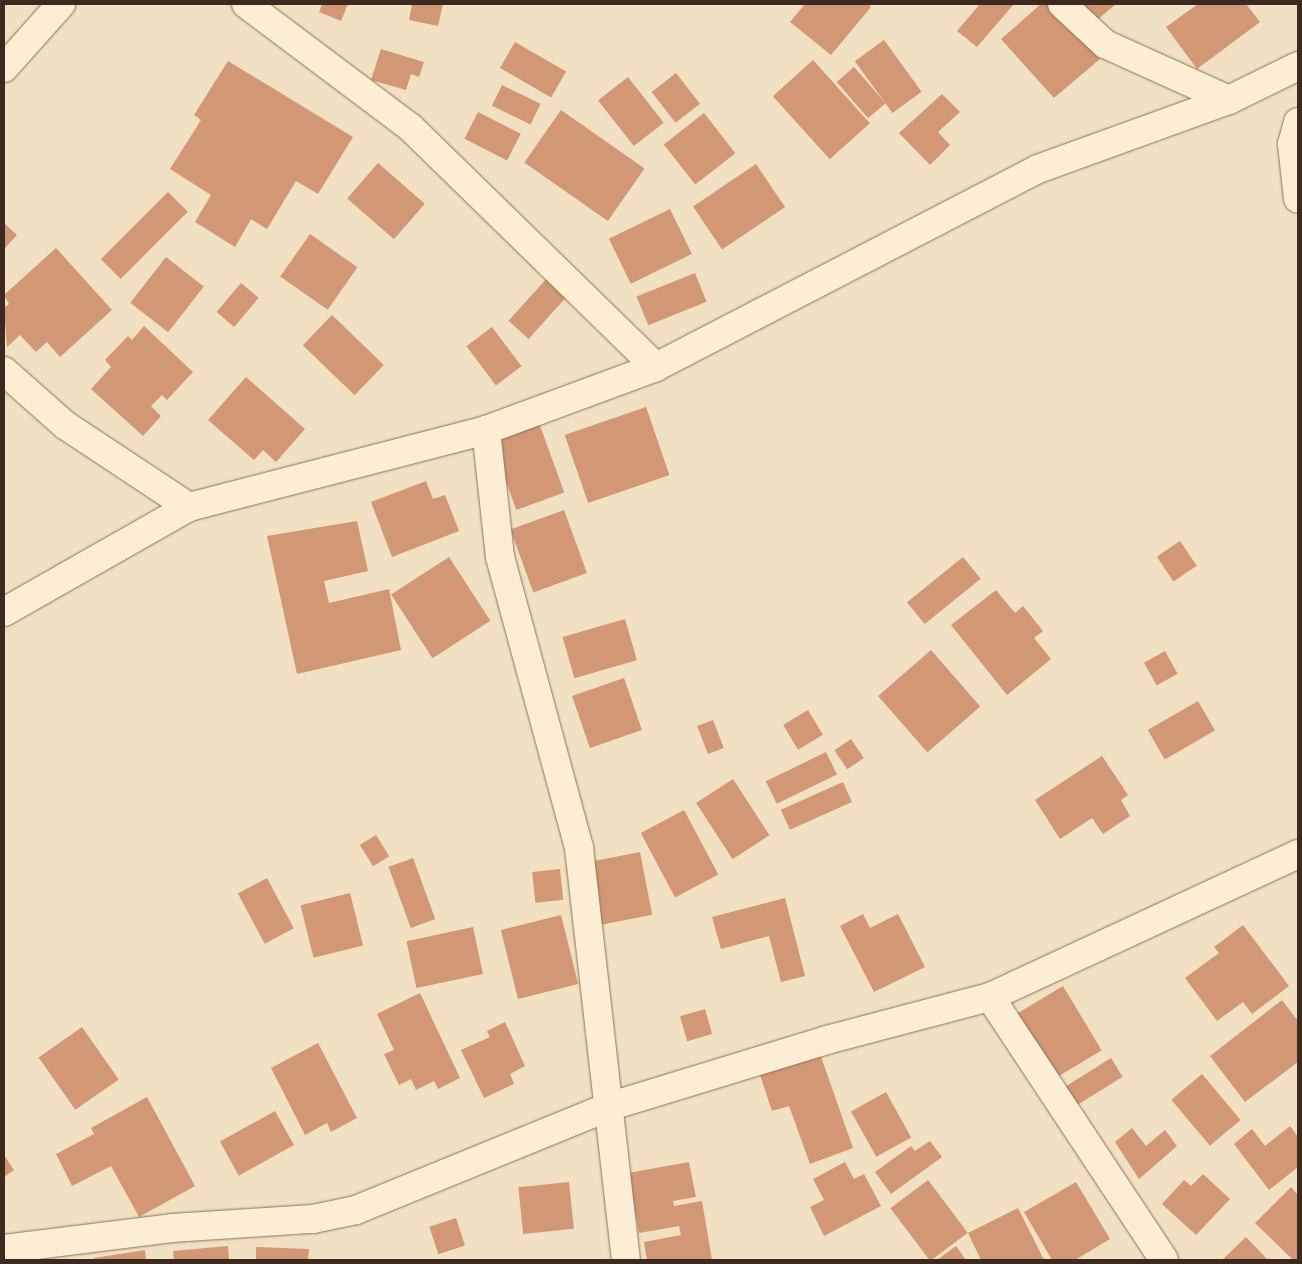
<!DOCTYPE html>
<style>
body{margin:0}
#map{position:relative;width:1302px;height:1264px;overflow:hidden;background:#f1e0c1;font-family:"Crimson Pro",serif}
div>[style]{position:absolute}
.building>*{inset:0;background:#d29775;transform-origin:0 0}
.roads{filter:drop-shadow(0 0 1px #8c7157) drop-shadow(0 0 1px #8c7157)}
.street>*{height:28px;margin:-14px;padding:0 14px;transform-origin:14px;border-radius:14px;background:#fbeed5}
span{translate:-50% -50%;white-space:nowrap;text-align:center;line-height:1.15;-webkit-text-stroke:5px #f8ebd2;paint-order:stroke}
.frame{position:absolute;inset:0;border:5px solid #3b2a1d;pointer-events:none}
</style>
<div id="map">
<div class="building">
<i style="clip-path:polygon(322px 4px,348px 4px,341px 21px,319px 12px)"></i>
<i style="clip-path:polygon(412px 4px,443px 4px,438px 26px,409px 20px)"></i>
<i style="clip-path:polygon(805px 4px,868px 4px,871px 7px,831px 55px,790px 22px)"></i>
<i style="clip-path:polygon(980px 4px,1014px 4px,977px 47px,957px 31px)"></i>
<i style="clip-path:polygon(1041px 4px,1051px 4px,1100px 59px,1054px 98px,1001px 39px)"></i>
<i style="clip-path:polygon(1073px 4px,1116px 4px,1091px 25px)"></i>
<i style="clip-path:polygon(1198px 4px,1246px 4px,1260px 22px,1197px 69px,1166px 27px)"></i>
<i style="left:884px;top:40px;width:64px;height:36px;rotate:54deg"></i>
<i style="left:515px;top:42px;width:59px;height:30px;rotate:30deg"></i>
<i style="clip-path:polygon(381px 49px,424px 62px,419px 77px,411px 74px,406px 90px,371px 80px)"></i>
<i style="left:813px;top:60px;width:85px;height:54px;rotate:48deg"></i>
<i style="clip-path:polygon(228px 61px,353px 137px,318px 194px,296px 181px,267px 229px,251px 219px,235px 247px,195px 222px,211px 195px,170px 169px,201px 120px,194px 115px)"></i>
<i style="left:854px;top:67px;width:48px;height:23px;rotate:49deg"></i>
<i style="left:676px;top:73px;width:39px;height:31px;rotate:52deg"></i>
<i style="left:628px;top:77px;width:58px;height:38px;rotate:52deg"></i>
<i style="left:502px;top:85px;width:43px;height:23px;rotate:26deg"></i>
<i style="clip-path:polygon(942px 94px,960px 112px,938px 132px,950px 145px,930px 165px,899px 133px)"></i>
<i style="left:561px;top:110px;width:102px;height:64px;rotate:35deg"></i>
<i style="left:478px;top:112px;width:48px;height:30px;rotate:27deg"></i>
<i style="left:704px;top:113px;width:51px;height:51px;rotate:52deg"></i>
<i style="left:378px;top:163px;width:62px;height:47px;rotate:41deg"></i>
<i style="left:756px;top:164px;width:52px;height:76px;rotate:56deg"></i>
<i style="left:168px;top:192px;width:28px;height:95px;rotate:45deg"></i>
<i style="left:670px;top:209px;width:50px;height:68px;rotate:64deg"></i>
<i style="clip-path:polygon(4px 223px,17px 235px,4px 249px)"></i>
<i style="left:310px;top:234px;width:58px;height:52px;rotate:35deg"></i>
<i style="clip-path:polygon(56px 248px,112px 310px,60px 357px,47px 342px,36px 352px,20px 335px,7px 347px,4px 308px,9px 304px,4px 295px)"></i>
<i style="left:166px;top:257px;width:48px;height:58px;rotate:38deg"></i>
<i style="left:695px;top:273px;width:31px;height:63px;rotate:68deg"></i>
<i style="left:548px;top:277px;width:27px;height:59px;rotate:42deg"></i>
<i style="left:241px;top:283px;width:23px;height:38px;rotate:40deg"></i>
<i style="left:332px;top:315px;width:72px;height:42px;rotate:44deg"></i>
<i style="clip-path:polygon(144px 326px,193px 372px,167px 400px,162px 395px,151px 406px,161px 416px,143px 436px,91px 389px,111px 367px,105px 360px,128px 336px,132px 340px)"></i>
<i style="left:492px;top:327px;width:49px;height:32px;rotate:53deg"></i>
<i style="clip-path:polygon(246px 377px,305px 429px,276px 462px,263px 450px,254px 460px,208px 420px)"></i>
<i style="left:646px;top:407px;width:72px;height:86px;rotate:71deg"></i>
<i style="left:539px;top:423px;width:74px;height:51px;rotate:70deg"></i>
<i style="clip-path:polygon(426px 481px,433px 499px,445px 495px,459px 531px,392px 557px,371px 502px)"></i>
<i style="left:564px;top:510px;width:67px;height:57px;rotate:70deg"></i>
<i style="clip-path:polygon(357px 521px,368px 571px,324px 581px,329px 603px,389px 589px,401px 650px,297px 674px,267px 536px)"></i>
<i style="left:1180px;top:541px;width:30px;height:28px;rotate:56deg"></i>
<i style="left:449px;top:557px;width:76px;height:69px;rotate:57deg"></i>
<i style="left:963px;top:557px;width:28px;height:72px;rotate:51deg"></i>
<i style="clip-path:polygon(996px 590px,1015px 613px,1023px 606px,1043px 631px,1034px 638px,1051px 659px,1007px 695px,951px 625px)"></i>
<i style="left:625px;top:619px;width:43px;height:65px;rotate:74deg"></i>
<i style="left:931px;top:650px;width:75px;height:70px;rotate:49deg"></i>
<i style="left:1165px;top:651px;width:26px;height:24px;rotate:61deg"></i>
<i style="left:624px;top:678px;width:55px;height:55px;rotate:71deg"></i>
<i style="left:1198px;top:701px;width:34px;height:58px;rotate:60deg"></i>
<i style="left:808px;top:710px;width:29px;height:29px;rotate:59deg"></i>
<i style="left:713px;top:720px;width:30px;height:17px;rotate:69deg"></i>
<i style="left:851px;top:739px;width:23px;height:20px;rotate:56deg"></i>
<i style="left:826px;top:752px;width:25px;height:67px;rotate:64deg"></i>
<i style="clip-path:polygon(1102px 756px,1128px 795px,1121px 800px,1130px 816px,1103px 834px,1092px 818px,1060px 839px,1035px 800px)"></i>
<i style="left:733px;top:779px;width:67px;height:44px;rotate:57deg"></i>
<i style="left:843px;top:782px;width:22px;height:68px;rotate:66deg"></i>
<i style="left:684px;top:810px;width:73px;height:49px;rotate:62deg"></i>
<i style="left:376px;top:835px;width:25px;height:19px;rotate:58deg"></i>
<i style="left:640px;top:852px;width:64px;height:57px;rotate:79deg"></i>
<i style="left:413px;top:858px;width:65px;height:26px;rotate:70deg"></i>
<i style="left:560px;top:869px;width:31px;height:28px;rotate:84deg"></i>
<i style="left:267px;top:878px;width:57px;height:33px;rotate:62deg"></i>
<i style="left:350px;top:893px;width:54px;height:51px;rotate:76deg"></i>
<i style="clip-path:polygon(785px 898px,805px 976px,781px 982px,769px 936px,721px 949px,712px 917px)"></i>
<i style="clip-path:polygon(863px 914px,870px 928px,898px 914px,925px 967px,874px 992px,840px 926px)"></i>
<i style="left:561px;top:915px;width:71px;height:62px;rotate:76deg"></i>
<i style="clip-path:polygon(1243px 925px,1289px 986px,1252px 1014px,1243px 1002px,1217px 1021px,1185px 978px,1219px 953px,1214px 947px)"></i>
<i style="left:473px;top:927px;width:48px;height:68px;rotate:78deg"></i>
<i style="left:1063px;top:986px;width:75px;height:56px;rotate:59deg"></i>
<i style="clip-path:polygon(420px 993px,460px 1078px,438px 1089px,434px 1081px,416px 1090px,411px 1079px,399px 1085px,384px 1054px,394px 1050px,377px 1014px)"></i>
<i style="clip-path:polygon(1282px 1000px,1298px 1021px,1298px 1062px,1245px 1102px,1210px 1056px)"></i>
<i style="left:705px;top:1009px;width:26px;height:26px;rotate:74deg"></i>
<i style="clip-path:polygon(505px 1022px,525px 1066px,510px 1074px,514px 1084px,484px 1098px,461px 1050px,490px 1037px,487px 1031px)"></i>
<i style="left:82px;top:1027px;width:64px;height:53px;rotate:55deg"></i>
<i style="clip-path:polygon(318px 1043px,357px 1118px,331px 1132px,327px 1123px,305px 1135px,271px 1068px)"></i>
<i style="clip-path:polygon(818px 1048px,853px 1148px,810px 1164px,789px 1106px,772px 1111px,758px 1069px)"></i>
<i style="left:1111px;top:1058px;width:22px;height:55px;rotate:58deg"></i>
<i style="left:1202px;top:1074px;width:60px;height:40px;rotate:50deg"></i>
<i style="left:886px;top:1092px;width:52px;height:40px;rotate:61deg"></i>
<i style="clip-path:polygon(147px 1097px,195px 1186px,139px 1217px,111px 1166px,72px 1186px,56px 1154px,94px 1134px,91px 1128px)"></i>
<i style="left:275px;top:1111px;width:39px;height:63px;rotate:61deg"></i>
<i style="clip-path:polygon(1290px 1126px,1298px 1137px,1298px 1167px,1269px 1190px,1234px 1144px,1252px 1129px,1265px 1146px)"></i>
<i style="clip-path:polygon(1132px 1128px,1146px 1146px,1165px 1130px,1177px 1146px,1139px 1179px,1115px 1142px)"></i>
<i style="clip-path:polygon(930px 1141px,942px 1157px,891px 1194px,875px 1172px,911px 1146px,915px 1151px)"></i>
<i style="clip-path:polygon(4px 1155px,14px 1170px,4px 1177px)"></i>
<i style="clip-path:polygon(689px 1162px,696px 1197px,673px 1201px,674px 1206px,702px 1201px,712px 1260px,647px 1260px,644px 1242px,681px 1235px,679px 1226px,639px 1233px,628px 1173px)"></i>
<i style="clip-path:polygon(845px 1162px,854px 1179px,864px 1174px,881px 1206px,824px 1236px,810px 1207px,824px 1200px,813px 1179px)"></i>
<i style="clip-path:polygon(1203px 1174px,1230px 1199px,1196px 1235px,1162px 1204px,1184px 1180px,1191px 1186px)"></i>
<i style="left:928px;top:1180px;width:66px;height:47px;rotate:53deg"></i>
<i style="left:569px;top:1182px;width:47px;height:51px;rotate:84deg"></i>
<i style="clip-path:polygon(1076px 1182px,1110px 1239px,1075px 1260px,1052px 1260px,1024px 1212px)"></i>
<i style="clip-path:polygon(1291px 1187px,1298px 1195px,1298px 1260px,1293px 1260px,1255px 1223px)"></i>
<i style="clip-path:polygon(1018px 1208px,1044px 1260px,981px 1260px,968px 1233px)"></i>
<i style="left:456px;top:1218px;width:29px;height:28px;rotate:72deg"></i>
<i style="clip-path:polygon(1246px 1237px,1268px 1260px,1222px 1260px)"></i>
<i style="clip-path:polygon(228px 1246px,229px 1260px,174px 1260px,173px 1251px)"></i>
<i style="clip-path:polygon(956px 1246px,966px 1260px,937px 1260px)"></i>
<i style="clip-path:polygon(256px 1247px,309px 1249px,308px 1260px,256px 1260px)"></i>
<i style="clip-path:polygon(145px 1250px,146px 1260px,95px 1260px,94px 1258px)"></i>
</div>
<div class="roads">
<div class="street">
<i style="left:246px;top:4px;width:206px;rotate:36.9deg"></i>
<i style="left:411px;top:128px;width:342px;rotate:44.3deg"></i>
<i style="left:1062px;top:4px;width:59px;rotate:42.9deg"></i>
<i style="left:1105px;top:44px;width:136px;rotate:24.3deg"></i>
<i style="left:4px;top:68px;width:86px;rotate:-48.3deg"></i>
<i style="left:1298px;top:122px;width:23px;rotate:105deg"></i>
<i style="left:1292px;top:144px;width:55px;rotate:83.8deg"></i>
<i style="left:4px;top:371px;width:81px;rotate:41.5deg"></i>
<i style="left:65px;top:425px;width:149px;rotate:33.5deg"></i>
<i style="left:486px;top:430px;width:128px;rotate:83.7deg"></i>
<i style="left:500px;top:557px;width:302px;rotate:74.8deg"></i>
<i style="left:579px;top:848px;width:415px;rotate:83.5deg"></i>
<i style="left:4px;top:612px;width:213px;rotate:-29.6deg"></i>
<i style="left:189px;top:507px;width:307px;rotate:-14.5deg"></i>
<i style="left:486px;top:430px;width:181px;rotate:-20.3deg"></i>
<i style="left:656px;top:367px;width:430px;rotate:-27.4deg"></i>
<i style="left:1038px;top:169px;width:203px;rotate:-19.9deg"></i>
<i style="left:1229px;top:100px;width:77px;rotate:-26.2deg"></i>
<i style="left:990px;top:997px;width:315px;rotate:56.5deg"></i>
<i style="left:4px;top:1249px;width:169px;rotate:-7.1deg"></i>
<i style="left:172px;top:1228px;width:141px;rotate:-3.7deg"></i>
<i style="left:313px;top:1219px;width:44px;rotate:-11.8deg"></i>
<i style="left:356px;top:1210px;width:275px;rotate:-22.2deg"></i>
<i style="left:611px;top:1106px;width:226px;rotate:-17deg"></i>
<i style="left:827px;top:1040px;width:169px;rotate:-14.8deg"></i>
<i style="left:990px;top:997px;width:340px;rotate:-24.9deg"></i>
</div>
</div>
<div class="frame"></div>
</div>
